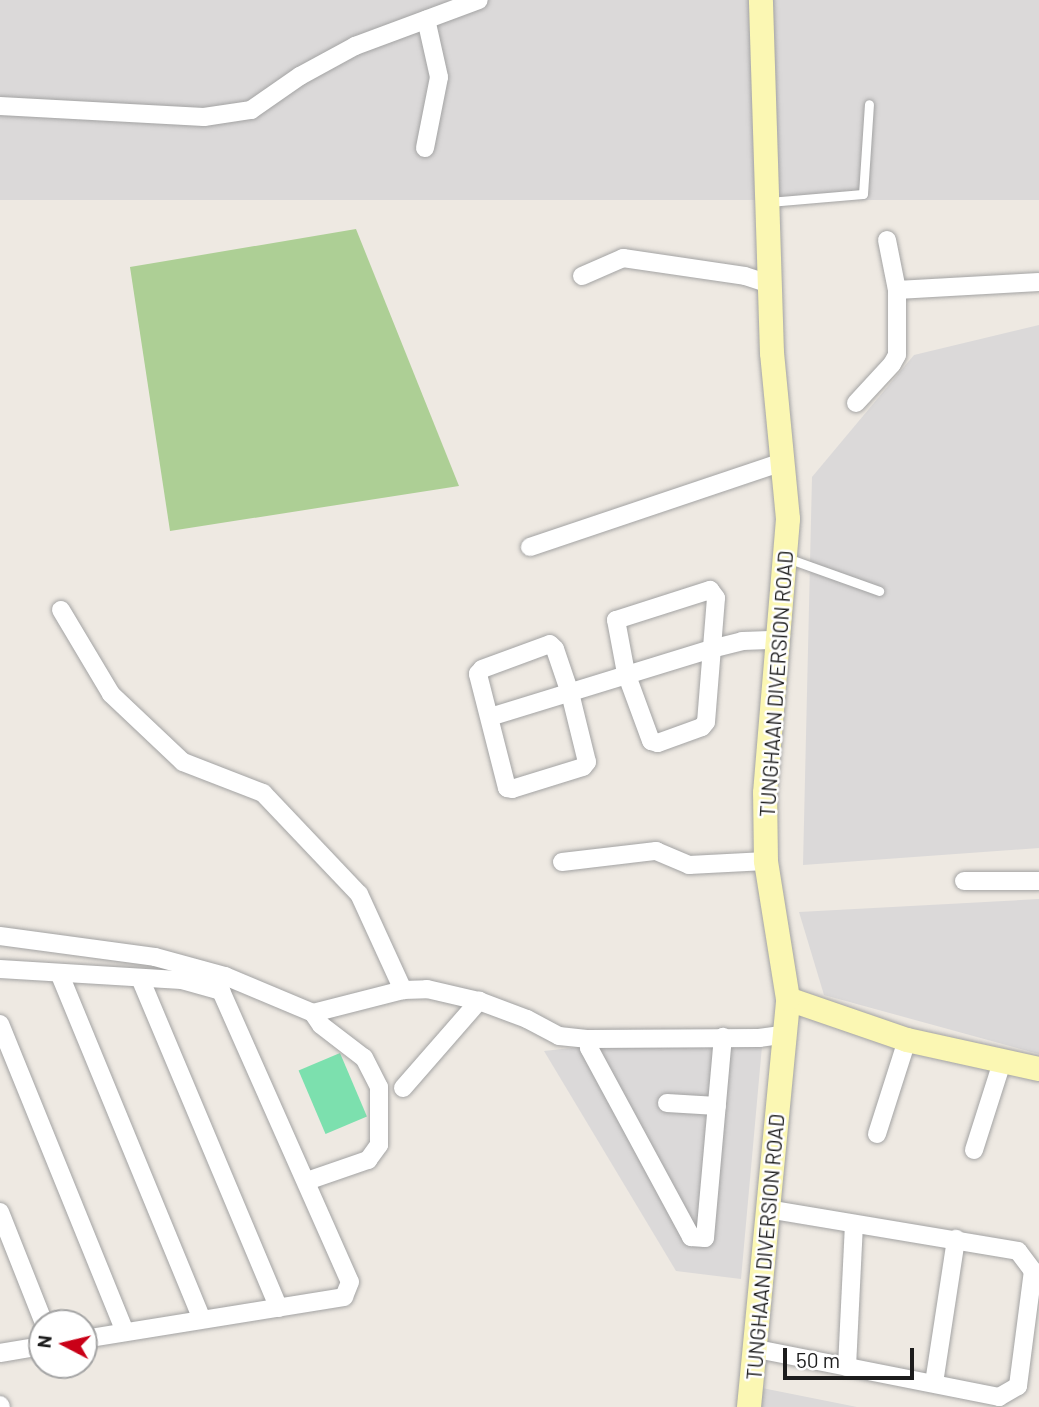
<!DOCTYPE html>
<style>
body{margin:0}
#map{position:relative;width:1039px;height:1407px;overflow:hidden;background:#eee9e2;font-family:Barlow,sans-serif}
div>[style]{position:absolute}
.residential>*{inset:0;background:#dbd9d9;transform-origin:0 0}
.forest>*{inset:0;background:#adcf95}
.pitch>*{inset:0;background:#7ce0ae;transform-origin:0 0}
.roads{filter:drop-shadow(0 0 2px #a3a3a3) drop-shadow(0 0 2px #a3a3a3)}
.lane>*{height:9px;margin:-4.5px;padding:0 4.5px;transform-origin:4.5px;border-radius:4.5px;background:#fff}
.street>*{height:18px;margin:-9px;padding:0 9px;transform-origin:9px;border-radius:9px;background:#fff}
.secondary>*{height:24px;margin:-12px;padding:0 12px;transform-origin:12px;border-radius:12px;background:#fbf7b3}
span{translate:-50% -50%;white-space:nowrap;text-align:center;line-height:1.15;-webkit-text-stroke:5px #fff;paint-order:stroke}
.street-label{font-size:21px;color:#1c1c1c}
.north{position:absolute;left:28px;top:1309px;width:70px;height:70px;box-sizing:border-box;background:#fff;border:2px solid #a4a4a4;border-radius:50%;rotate:277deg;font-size:19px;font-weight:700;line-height:28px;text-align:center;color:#1c1c1c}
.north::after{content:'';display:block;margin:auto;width:24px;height:32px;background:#c90017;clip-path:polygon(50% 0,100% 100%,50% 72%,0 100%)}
.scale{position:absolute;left:783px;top:1348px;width:131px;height:32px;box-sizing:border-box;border:4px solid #1c1c1c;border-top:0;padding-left:9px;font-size:21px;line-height:24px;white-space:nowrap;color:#1c1c1c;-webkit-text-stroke:5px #fff;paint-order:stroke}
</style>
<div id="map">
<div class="residential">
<i style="left:0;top:0;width:1039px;height:200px"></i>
<i style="clip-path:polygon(1039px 325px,1039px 848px,803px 865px,812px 477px,914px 355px)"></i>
<i style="clip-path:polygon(1039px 899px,1039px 1054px,824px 995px,799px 912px)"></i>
<i style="clip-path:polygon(763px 1035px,741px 1279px,676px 1271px,544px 1051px,635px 1041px)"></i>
<i style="clip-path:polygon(757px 1387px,857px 1407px,757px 1407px)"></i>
</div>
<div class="forest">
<i style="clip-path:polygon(356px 229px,459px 486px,170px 531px,130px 267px)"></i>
</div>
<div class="pitch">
<i style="left:340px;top:1053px;width:69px;height:45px;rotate:67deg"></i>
</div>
<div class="roads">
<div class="lane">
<i style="left:769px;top:202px;width:94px;rotate:-4.9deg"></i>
<i style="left:863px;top:194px;width:90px;rotate:-86.2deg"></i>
<i style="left:787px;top:558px;width:98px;rotate:19.7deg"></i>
</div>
<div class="street">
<i style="left:0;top:106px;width:204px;rotate:3.1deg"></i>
<i style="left:204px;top:117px;width:48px;rotate:-8.5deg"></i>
<i style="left:251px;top:110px;width:60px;rotate:-34.8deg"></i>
<i style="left:300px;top:76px;width:63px;rotate:-28.6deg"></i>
<i style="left:355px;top:46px;width:132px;rotate:-20.4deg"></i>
<i style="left:425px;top:148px;width:72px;rotate:-78.8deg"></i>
<i style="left:439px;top:77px;width:59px;rotate:-102.6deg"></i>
<i style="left:582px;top:276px;width:45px;rotate:-23.7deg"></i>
<i style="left:623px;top:258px;width:123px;rotate:8.4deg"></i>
<i style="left:745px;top:276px;width:25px;rotate:18deg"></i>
<i style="left:897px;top:290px;width:142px;rotate:-3.2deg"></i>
<i style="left:856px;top:403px;width:53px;rotate:-47.3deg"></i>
<i style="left:892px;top:364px;width:10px;rotate:-61deg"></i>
<i style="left:897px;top:355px;width:65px;rotate:-90deg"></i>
<i style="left:897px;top:290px;width:51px;rotate:-101.3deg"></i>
<i style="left:530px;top:547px;width:266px;rotate:-18.6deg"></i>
<i style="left:710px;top:590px;width:10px;rotate:53deg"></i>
<i style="left:716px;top:598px;width:124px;rotate:94.6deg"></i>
<i style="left:706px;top:722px;width:6px;rotate:129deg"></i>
<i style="left:702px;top:727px;width:47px;rotate:160deg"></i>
<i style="left:658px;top:743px;width:7px;rotate:-164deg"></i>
<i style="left:651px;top:741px;width:72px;rotate:-110.2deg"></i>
<i style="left:626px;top:673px;width:54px;rotate:-100.7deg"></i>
<i style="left:616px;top:620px;width:99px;rotate:-17.7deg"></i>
<i style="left:61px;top:610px;width:98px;rotate:59.2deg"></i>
<i style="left:111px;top:694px;width:99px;rotate:43.4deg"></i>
<i style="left:183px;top:762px;width:86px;rotate:21.2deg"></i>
<i style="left:263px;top:793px;width:139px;rotate:46.5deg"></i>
<i style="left:359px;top:894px;width:106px;rotate:65.4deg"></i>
<i style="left:550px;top:644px;width:7px;rotate:45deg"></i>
<i style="left:555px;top:649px;width:46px;rotate:71.2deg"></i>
<i style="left:570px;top:693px;width:71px;rotate:76.2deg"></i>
<i style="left:587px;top:762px;width:6px;rotate:129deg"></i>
<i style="left:583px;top:767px;width:74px;rotate:162.8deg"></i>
<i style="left:512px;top:789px;width:5px;rotate:-169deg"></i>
<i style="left:507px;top:788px;width:118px;rotate:-104.3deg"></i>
<i style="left:478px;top:674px;width:6px;rotate:-51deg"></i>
<i style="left:482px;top:669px;width:72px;rotate:-20.2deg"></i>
<i style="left:490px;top:717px;width:231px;rotate:-17.1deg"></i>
<i style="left:711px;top:649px;width:32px;rotate:-14deg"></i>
<i style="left:742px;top:641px;width:35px;rotate:-2deg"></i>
<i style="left:562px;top:862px;width:95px;rotate:-6.7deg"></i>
<i style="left:656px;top:851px;width:36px;rotate:23deg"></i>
<i style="left:689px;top:865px;width:77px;rotate:-3deg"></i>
<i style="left:964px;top:881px;width:75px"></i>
<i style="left:0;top:936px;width:156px;rotate:7.7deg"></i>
<i style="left:155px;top:957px;width:73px;rotate:15.2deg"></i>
<i style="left:225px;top:976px;width:95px;rotate:22.8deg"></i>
<i style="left:313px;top:1013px;width:93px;rotate:-14.3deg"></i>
<i style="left:403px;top:990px;width:24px;rotate:-2deg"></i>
<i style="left:427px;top:989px;width:53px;rotate:13deg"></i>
<i style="left:479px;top:1001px;width:51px;rotate:20.6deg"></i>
<i style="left:527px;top:1019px;width:36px;rotate:28deg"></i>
<i style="left:559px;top:1036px;width:30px;rotate:6deg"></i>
<i style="left:589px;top:1039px;width:170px;rotate:-0.3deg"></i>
<i style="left:759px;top:1038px;width:28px;rotate:-8deg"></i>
<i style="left:0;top:969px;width:182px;rotate:3.5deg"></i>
<i style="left:182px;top:980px;width:41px;rotate:15.8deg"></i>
<i style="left:221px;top:991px;width:318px;rotate:66.1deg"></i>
<i style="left:350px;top:1282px;width:16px;rotate:112deg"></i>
<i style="left:344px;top:1297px;width:263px;rotate:170.8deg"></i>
<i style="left:60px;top:975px;width:372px;rotate:67.6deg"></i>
<i style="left:140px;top:978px;width:358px;rotate:67.2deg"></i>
<i style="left:0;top:1024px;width:332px;rotate:67.9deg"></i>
<i style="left:589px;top:1039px;width:9px;rotate:90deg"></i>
<i style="left:589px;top:1048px;width:215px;rotate:61.6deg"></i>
<i style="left:691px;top:1237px;width:14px;rotate:4deg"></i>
<i style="left:705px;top:1238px;width:202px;rotate:-84.9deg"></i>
<i style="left:403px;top:1088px;width:116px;rotate:-48.9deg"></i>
<i style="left:667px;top:1103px;width:50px;rotate:3.4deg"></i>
<i style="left:877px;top:1134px;width:99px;rotate:-72.3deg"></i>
<i style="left:974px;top:1150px;width:92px;rotate:-72.3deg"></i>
<i style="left:307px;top:1181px;width:65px;rotate:-19deg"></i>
<i style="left:368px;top:1160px;width:19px;rotate:-54deg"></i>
<i style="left:379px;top:1145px;width:58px;rotate:-90deg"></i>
<i style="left:379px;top:1087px;width:33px;rotate:-117deg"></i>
<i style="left:364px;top:1058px;width:54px;rotate:-142.5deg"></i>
<i style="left:321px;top:1025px;width:14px;rotate:-124deg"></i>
<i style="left:0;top:1212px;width:119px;rotate:68.4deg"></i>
<i style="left:757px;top:1349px;width:247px;rotate:11.2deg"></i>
<i style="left:999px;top:1397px;width:22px;rotate:-30deg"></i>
<i style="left:1018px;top:1386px;width:116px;rotate:-82.6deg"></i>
<i style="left:1033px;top:1271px;width:25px;rotate:-127deg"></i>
<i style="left:1018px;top:1251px;width:255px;rotate:-170.5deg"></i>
<i style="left:0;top:1353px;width:43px;rotate:-9.5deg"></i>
<i style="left:847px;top:1367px;width:143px;rotate:-87.2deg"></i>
<i style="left:934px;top:1383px;width:146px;rotate:-81.3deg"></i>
<i style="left:0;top:1405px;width:2px;rotate:63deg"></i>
</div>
<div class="secondary">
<i style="left:788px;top:999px;width:126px;rotate:19deg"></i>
<i style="left:907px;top:1040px;width:135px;rotate:12.4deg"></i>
<i style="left:749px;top:1407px;width:410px;rotate:-84.5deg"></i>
<i style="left:788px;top:999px;width:140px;rotate:-99.1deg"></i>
<i style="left:766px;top:861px;width:68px;rotate:-90.8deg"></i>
<i style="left:765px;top:793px;width:275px;rotate:-85.2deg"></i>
<i style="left:788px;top:519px;width:167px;rotate:-95.5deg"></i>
<i style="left:772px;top:353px;width:353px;rotate:-91.8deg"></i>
</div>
</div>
<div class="street-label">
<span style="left:776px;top:684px;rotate:-86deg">TUNGHAAN DIVERSION ROAD</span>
<span style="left:765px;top:1247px;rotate:-85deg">TUNGHAAN DIVERSION ROAD</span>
</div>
<div class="north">N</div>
<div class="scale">50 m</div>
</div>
